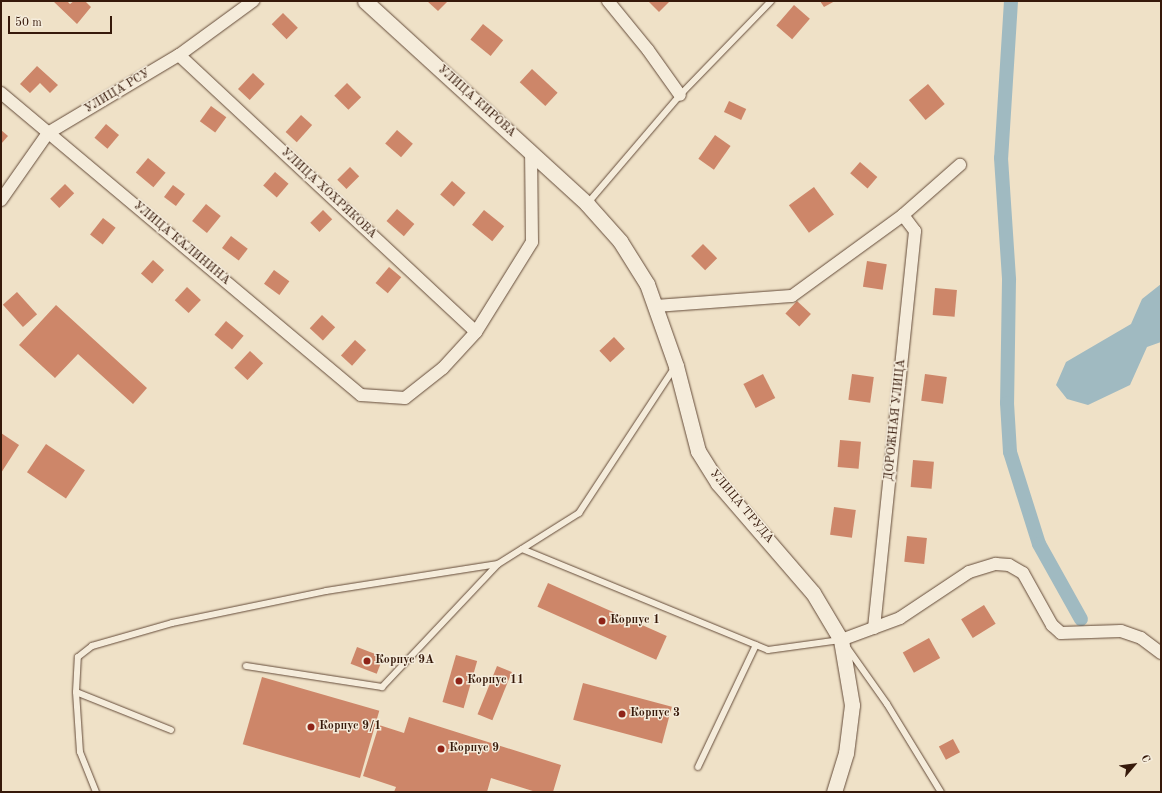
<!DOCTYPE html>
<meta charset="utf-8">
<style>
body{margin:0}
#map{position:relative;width:1162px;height:793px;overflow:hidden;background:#efe1c7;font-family:"Old Standard TT",serif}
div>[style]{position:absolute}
.water>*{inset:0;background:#a0bac1}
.canal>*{height:14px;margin:-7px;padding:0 7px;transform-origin:7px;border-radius:7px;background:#a0bac1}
.building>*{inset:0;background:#cd8669;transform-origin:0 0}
.roads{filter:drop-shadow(0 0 1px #644b39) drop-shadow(0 0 1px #644b39)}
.service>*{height:6px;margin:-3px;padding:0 3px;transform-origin:3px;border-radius:3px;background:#f5ecdb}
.minor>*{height:12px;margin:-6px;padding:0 6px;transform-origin:6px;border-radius:6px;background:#f5ecdb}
.tertiary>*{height:15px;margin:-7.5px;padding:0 7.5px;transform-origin:7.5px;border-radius:7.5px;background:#f5ecdb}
.dots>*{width:11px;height:11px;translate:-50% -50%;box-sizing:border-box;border:2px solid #f5ecdb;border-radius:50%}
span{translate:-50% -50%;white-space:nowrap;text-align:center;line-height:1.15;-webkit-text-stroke:3px #f5ecdb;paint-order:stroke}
.street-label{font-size:12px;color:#36190a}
.poi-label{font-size:12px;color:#36190a;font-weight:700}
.left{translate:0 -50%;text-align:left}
.frame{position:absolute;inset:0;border:2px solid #36190a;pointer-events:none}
.north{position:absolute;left:1114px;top:745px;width:40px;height:40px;-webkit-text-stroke:3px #f5ecdb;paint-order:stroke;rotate:62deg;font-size:11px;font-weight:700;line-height:16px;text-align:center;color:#36190a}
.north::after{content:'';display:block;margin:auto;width:14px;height:18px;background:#36190a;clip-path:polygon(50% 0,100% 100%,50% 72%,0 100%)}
.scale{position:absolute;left:8px;top:16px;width:104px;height:18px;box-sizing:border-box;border:2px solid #36190a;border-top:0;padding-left:5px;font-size:12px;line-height:14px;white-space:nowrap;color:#36190a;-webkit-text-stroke:3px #f5ecdb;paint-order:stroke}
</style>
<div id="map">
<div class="water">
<i style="clip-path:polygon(1161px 284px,1161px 342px,1147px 347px,1130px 385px,1088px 405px,1067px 399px,1056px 385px,1066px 362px,1131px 324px,1142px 299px)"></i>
</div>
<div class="canal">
<i style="left:1011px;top:1px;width:157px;rotate:93.6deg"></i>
<i style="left:1001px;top:158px;width:122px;rotate:86.2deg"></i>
<i style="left:1009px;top:280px;width:123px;rotate:90.9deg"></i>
<i style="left:1007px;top:403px;width:49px;rotate:86.5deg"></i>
<i style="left:1010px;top:452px;width:96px;rotate:72.5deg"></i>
<i style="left:1039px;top:544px;width:86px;rotate:60.8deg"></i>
</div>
<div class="building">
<i style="clip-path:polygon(53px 1px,67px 1px,70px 4px,74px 1px,85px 1px,91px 7px,77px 24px)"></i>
<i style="clip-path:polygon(427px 1px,448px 1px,438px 11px)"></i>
<i style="clip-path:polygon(648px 1px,670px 1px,659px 12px)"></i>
<i style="clip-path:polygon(820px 1px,835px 1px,824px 7px)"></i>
<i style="left:794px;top:5px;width:21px;height:27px;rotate:41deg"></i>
<i style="left:283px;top:13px;width:21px;height:16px;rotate:45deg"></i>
<i style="left:483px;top:24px;width:26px;height:20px;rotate:39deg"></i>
<i style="clip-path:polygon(37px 66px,58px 85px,50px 93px,40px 83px,30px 93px,20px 84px)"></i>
<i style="left:532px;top:69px;width:35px;height:18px;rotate:43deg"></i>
<i style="left:253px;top:73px;width:16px;height:22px;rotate:43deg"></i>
<i style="left:347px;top:83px;width:20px;height:18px;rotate:45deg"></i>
<i style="left:928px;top:84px;width:26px;height:25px;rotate:50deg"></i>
<i style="left:729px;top:101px;width:19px;height:12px;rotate:25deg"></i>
<i style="left:211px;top:106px;width:19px;height:19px;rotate:36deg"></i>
<i style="left:301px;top:115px;width:15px;height:23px;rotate:42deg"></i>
<i style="left:106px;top:124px;width:17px;height:18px;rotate:40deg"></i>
<i style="clip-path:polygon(1px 130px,8px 136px,1px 144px)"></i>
<i style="left:397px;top:130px;width:21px;height:18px;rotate:41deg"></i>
<i style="left:715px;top:135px;width:19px;height:29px;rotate:35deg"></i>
<i style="left:148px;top:158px;width:23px;height:19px;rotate:40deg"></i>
<i style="left:860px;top:162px;width:23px;height:15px;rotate:41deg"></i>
<i style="left:350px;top:167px;width:13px;height:18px;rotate:45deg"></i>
<i style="left:275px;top:172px;width:18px;height:18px;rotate:41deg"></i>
<i style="left:452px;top:181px;width:18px;height:18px;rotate:41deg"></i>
<i style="left:65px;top:184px;width:13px;height:21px;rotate:45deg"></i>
<i style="left:173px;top:185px;width:15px;height:15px;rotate:37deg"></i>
<i style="left:814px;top:187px;width:34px;height:31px;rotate:54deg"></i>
<i style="left:206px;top:204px;width:19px;height:22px;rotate:39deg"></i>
<i style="left:397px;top:209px;width:23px;height:16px;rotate:41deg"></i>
<i style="left:323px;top:210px;width:13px;height:18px;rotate:45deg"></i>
<i style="left:484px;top:210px;width:26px;height:19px;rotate:39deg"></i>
<i style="left:103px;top:218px;width:16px;height:21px;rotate:38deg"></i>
<i style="left:231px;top:236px;width:21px;height:15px;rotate:37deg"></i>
<i style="left:703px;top:244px;width:20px;height:17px;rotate:45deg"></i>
<i style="left:153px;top:260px;width:15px;height:18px;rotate:42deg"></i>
<i style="left:867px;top:261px;width:20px;height:26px;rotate:9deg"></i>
<i style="left:389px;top:267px;width:16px;height:21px;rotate:40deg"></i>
<i style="left:274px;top:270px;width:19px;height:17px;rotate:36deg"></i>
<i style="left:187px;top:287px;width:19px;height:18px;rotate:43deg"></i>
<i style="left:935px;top:288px;width:22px;height:27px;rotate:5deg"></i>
<i style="left:17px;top:292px;width:30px;height:19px;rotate:48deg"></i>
<i style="left:797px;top:301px;width:19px;height:17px;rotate:43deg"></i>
<i style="clip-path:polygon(56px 305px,147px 388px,133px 404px,78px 354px,55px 378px,19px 345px)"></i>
<i style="left:322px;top:315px;width:18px;height:18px;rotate:43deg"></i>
<i style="left:226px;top:321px;width:23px;height:18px;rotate:40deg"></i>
<i style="left:614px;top:337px;width:16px;height:20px;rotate:47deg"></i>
<i style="left:355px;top:340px;width:15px;height:21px;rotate:42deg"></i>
<i style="left:250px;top:351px;width:18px;height:23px;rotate:43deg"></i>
<i style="left:763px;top:374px;width:27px;height:22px;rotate:63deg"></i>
<i style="left:852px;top:374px;width:22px;height:26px;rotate:8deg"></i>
<i style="left:925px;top:374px;width:22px;height:27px;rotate:8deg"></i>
<i style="clip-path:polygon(1px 433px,19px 445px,1px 473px)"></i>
<i style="left:840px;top:440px;width:21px;height:27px;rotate:5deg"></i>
<i style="left:46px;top:444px;width:47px;height:34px;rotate:34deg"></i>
<i style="left:913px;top:460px;width:21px;height:27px;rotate:5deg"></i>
<i style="left:834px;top:507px;width:22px;height:28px;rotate:8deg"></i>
<i style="left:907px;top:536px;width:20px;height:26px;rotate:6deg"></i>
<i style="left:548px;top:583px;width:130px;height:26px;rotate:24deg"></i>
<i style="left:984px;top:605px;width:22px;height:27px;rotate:58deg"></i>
<i style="left:929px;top:638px;width:23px;height:30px;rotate:61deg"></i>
<i style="left:357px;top:647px;width:28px;height:18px;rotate:21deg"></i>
<i style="left:456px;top:655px;width:22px;height:49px;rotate:16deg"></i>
<i style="left:497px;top:666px;width:16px;height:52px;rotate:22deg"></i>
<i style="left:262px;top:677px;width:122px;height:70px;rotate:16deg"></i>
<i style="left:583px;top:683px;width:92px;height:38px;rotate:15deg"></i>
<i style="clip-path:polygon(409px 717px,561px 765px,553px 792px,536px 792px,491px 778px,487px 792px,394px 792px,396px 787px,363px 776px,379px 725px,404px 733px)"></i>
<i style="left:953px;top:739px;width:15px;height:16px;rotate:62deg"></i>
</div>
<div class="roads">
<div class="service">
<i style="left:587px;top:204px;width:143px;rotate:-49.5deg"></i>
<i style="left:680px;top:95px;width:131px;rotate:-45.9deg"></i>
<i style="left:522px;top:549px;width:266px;rotate:22.3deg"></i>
<i style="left:768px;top:650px;width:73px;rotate:-7.9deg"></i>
<i style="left:846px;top:646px;width:71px;rotate:54.7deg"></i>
<i style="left:887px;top:704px;width:103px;rotate:58.5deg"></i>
<i style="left:246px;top:666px;width:138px;rotate:8.8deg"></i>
<i style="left:382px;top:687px;width:169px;rotate:-46.7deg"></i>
<i style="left:498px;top:564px;width:96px;rotate:-32.2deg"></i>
<i style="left:579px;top:513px;width:175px;rotate:-56.7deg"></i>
<i style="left:76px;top:692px;width:60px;rotate:86.2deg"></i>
<i style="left:80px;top:752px;width:43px;rotate:68.2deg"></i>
<i style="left:171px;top:730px;width:102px;rotate:-158.2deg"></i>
<i style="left:76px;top:692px;width:35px;rotate:-87deg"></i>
<i style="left:78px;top:657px;width:18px;rotate:-38deg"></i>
<i style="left:92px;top:646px;width:83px;rotate:-16deg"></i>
<i style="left:172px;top:623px;width:157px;rotate:-11.7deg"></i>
<i style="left:326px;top:591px;width:174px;rotate:-8.9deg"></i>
<i style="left:698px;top:767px;width:135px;rotate:-64.6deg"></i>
</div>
<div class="minor">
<i style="left:608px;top:1px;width:63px;rotate:50.8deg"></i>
<i style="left:648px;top:50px;width:55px;rotate:54.6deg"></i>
<i style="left:179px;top:55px;width:406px;rotate:43deg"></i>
<i style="left:1px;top:93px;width:470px;rotate:40deg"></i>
<i style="left:361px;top:395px;width:44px;rotate:3.9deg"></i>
<i style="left:405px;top:398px;width:48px;rotate:-38.3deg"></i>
<i style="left:443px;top:368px;width:49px;rotate:-47.5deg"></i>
<i style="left:476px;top:332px;width:106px;rotate:-58.1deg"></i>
<i style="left:532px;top:242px;width:90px;rotate:-90.6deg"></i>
<i style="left:1px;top:200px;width:82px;rotate:-55deg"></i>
<i style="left:48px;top:133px;width:152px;rotate:-30.8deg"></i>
<i style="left:179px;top:55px;width:92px;rotate:-36.1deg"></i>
<i style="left:655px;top:306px;width:137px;rotate:-4.2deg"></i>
<i style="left:792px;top:296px;width:137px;rotate:-36.1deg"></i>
<i style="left:903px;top:215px;width:76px;rotate:-41.3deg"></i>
<i style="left:874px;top:628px;width:399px;rotate:-84.1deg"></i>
<i style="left:915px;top:231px;width:20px;rotate:-127deg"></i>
<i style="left:841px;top:640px;width:63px;rotate:-20.4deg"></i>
<i style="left:900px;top:618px;width:83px;rotate:-33.7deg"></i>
<i style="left:969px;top:572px;width:28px;rotate:-17deg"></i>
<i style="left:996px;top:564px;width:13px;rotate:4deg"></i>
<i style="left:1009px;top:565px;width:16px;rotate:30deg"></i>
<i style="left:1023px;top:573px;width:60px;rotate:60.9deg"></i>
<i style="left:1052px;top:625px;width:12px;rotate:42deg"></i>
<i style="left:1061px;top:633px;width:60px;rotate:-1.9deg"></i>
<i style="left:1121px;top:631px;width:21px;rotate:19deg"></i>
<i style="left:1141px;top:638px;width:25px;rotate:37deg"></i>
</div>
<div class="tertiary">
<i style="left:365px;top:1px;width:301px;rotate:42.4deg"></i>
<i style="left:587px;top:204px;width:50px;rotate:48.3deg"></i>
<i style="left:620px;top:241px;width:51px;rotate:57.9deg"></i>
<i style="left:647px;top:284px;width:87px;rotate:70.5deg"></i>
<i style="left:676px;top:366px;width:88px;rotate:75.5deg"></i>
<i style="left:698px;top:451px;width:38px;rotate:58deg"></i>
<i style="left:718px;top:483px;width:145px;rotate:49.2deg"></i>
<i style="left:813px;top:593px;width:55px;rotate:59.2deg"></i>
<i style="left:841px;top:640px;width:66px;rotate:80.4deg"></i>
<i style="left:852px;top:705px;width:48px;rotate:97.1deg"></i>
<i style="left:846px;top:753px;width:41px;rotate:107.1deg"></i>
</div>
</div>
<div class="dots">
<i style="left:602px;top:621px;background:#8f2418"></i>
<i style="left:367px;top:661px;background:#8f2418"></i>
<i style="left:459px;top:681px;background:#8f2418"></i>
<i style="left:622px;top:714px;background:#8f2418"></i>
<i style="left:311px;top:727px;background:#8f2418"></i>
<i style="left:441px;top:749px;background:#8f2418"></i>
</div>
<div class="street-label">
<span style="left:118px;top:92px;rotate:-31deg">УЛИЦА РСУ</span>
<span style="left:476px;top:102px;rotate:42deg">УЛИЦА КИРОВА</span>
<span style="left:328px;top:194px;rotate:43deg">УЛИЦА ХОХРЯКОВА</span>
<span style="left:181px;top:244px;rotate:40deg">УЛИЦА КАЛИНИНА</span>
<span style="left:896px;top:420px;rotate:-84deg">ДОРОЖНАЯ УЛИЦА</span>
<span style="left:741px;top:507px;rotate:50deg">УЛИЦА ТРУДА</span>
</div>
<div class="poi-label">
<span class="left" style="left:610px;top:621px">Корпус 1</span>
<span class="left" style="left:375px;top:661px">Корпус 9А</span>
<span class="left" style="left:467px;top:681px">Корпус 11</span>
<span class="left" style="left:630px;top:714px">Корпус 3</span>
<span class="left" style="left:319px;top:727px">Корпус 9/1</span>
<span class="left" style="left:449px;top:749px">Корпус 9</span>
</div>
<div class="frame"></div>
<div class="north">С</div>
<div class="scale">50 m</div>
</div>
